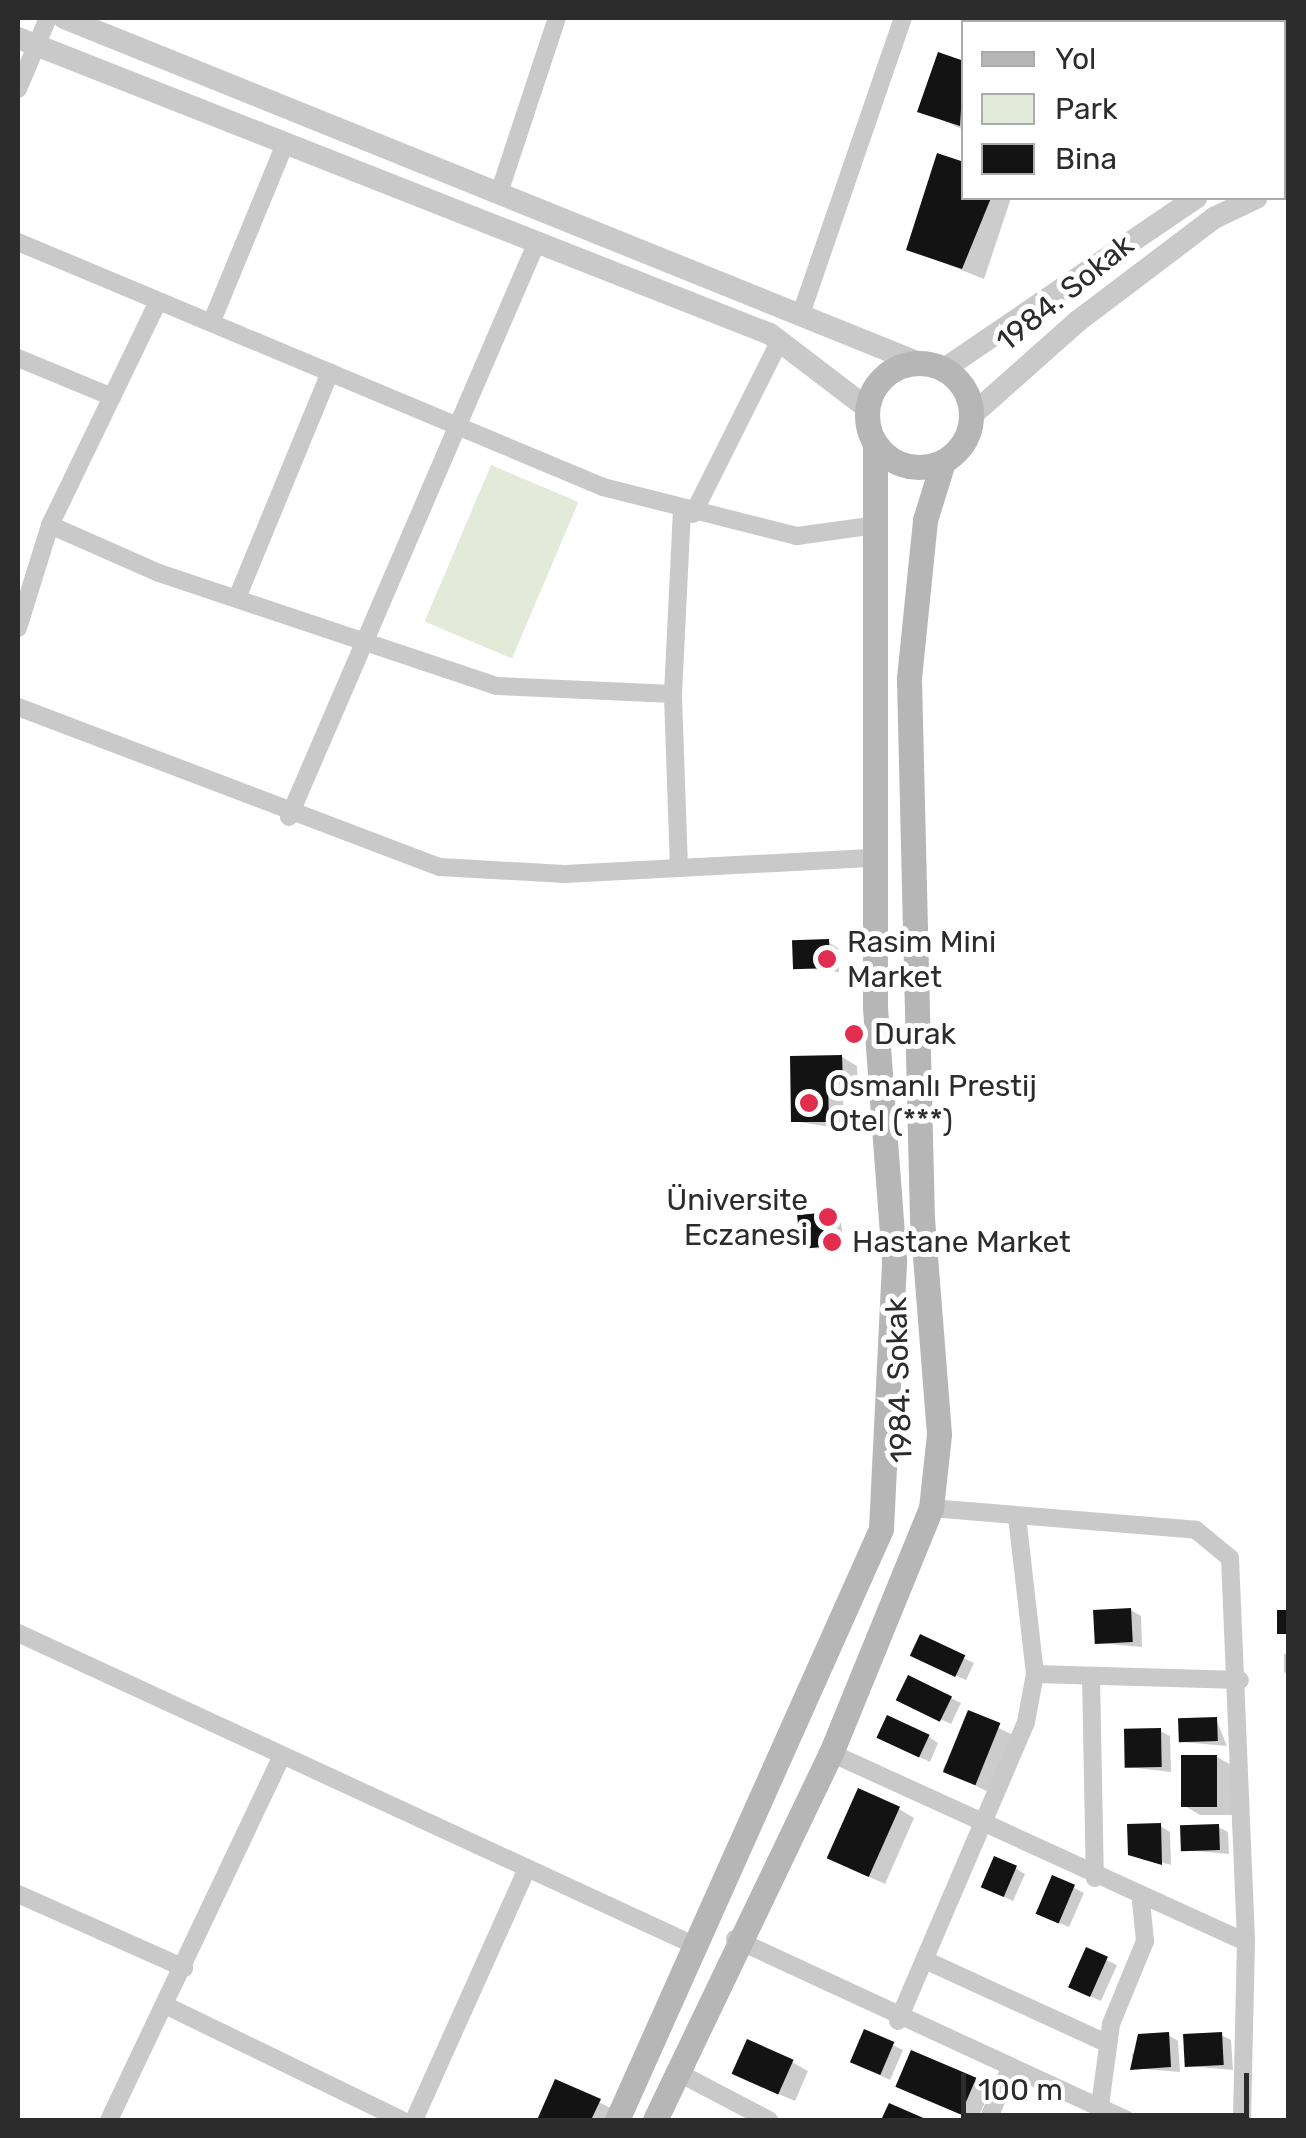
<!DOCTYPE html>
<meta charset="utf-8">
<style>
body{margin:0}
#map{position:relative;width:1306px;height:2138px;overflow:hidden;background:#fff;font-family:Rubik,sans-serif}
div>[style]{position:absolute}
.green>*{inset:0;background:#e4ead9;transform-origin:0 0}
.shadow>*{inset:0;background:#0003;transform-origin:0 0}
.building>*{inset:0;background:#131313;transform-origin:0 0}
.minor>*{height:18px;margin:-9px;padding:0 9px;transform-origin:9px;border-radius:9px;background:#c9c9c9}
.tertiary>*{height:22px;margin:-11px;padding:0 11px;transform-origin:11px;border-radius:11px;background:#c9c9c9}
.secondary>*{height:25px;margin:-12.5px;padding:0 12.5px;transform-origin:12.5px;border-radius:12.5px;background:#b6b6b6}
.secondary>.ring{margin:-12.5px;padding:0;box-sizing:content-box;background:none;border:25px solid #b6b6b6;border-radius:50%}
.dots>*{width:28px;height:28px;translate:-50% -50%;box-sizing:border-box;border:5px solid #fff;border-radius:50%}
span{translate:-50% -50%;white-space:nowrap;text-align:center;line-height:1.15;-webkit-text-stroke:10px #fff;paint-order:stroke}
.street-label{font-size:30px;color:#2c2c2c}
.poi-label{font-size:30px;color:#2c2c2c}
.left{translate:0 -50%;text-align:left}
.right{translate:-100% -50%;text-align:right}
.frame{position:absolute;inset:0;border:20px solid #2c2c2c;pointer-events:none}
.legend{position:absolute;left:961px;top:20px;width:325px;height:180px;box-sizing:border-box;background:#fff;border:2px solid #ababab;margin:0;padding:12px 18px;list-style:none;font-size:30px;color:#2c2c2c}
.legend li{display:flex;align-items:center;gap:20px;height:50px}
.legend b{width:50px;border:2px solid #ababab}
.scale{position:absolute;left:961px;top:2073px;width:288px;height:45px;box-sizing:border-box;border:5px solid #2c2c2c;border-top:0;padding-left:12px;font-size:30px;line-height:35px;white-space:nowrap;color:#2c2c2c;-webkit-text-stroke:8px #fff;paint-order:stroke}
</style>
<div id="map">
<div class="green">
<i style="left:491px;top:465px;width:95px;height:170px;rotate:23deg"></i>
</div>
<div class="shadow">
<i style="clip-path:polygon(964px 64px,964px 130px,920px 110px)"></i>
<i style="clip-path:polygon(964px 198px,1011px 198px,984px 279px,909px 249px)"></i>
<i style="clip-path:polygon(828px 942px,838px 948px,839px 972px,795px 967px)"></i>
<i style="clip-path:polygon(842px 1057px,857px 1066px,858px 1091px,843px 1091px,844px 1129px,793px 1121px)"></i>
<i style="clip-path:polygon(831px 1215px,841px 1221px,844px 1251px,802px 1247px)"></i>
<i style="clip-path:polygon(1131px 1610px,1141px 1616px,1142px 1647px,1097px 1643px)"></i>
<i style="clip-path:polygon(921px 1638px,974px 1663px,966px 1680px,922px 1660px)"></i>
<i style="clip-path:polygon(1284px 1654px,1288px 1654px,1288px 1675px,1284px 1672px)"></i>
<i style="clip-path:polygon(951px 1698px,961px 1703px,951px 1724px,909px 1704px)"></i>
<i style="left:970px;top:1714px;width:49px;height:62px;rotate:26deg"></i>
<i style="clip-path:polygon(1216px 1719px,1227px 1746px,1182px 1742px)"></i>
<i style="clip-path:polygon(1160px 1731px,1170px 1736px,1171px 1772px,1128px 1767px)"></i>
<i style="clip-path:polygon(929px 1737px,938px 1743px,930px 1762px,890px 1743px)"></i>
<i style="clip-path:polygon(1217px 1757px,1233px 1766px,1233px 1815px,1200px 1815px,1185px 1806px)"></i>
<i style="clip-path:polygon(899px 1809px,914px 1818px,885px 1884px,846px 1866px)"></i>
<i style="clip-path:polygon(1160px 1826px,1170px 1832px,1171px 1865px,1137px 1855px)"></i>
<i style="clip-path:polygon(1218px 1827px,1228px 1832px,1229px 1854px,1184px 1850px)"></i>
<i style="clip-path:polygon(1015px 1868px,1025px 1874px,1013px 1901px,993px 1892px)"></i>
<i style="clip-path:polygon(1054px 1878px,1084px 1893px,1069px 1927px,1048px 1918px)"></i>
<i style="clip-path:polygon(1087px 1951px,1117px 1965px,1101px 2001px,1081px 1992px)"></i>
<i style="clip-path:polygon(865px 2032px,903px 2050px,890px 2080px,862px 2067px)"></i>
<i style="clip-path:polygon(1168px 2035px,1178px 2041px,1180px 2072px,1133px 2068px,1132px 2054px)"></i>
<i style="clip-path:polygon(1221px 2035px,1231px 2040px,1233px 2070px,1188px 2066px)"></i>
<i style="clip-path:polygon(792px 2062px,808px 2071px,795px 2101px,751px 2082px)"></i>
<i style="clip-path:polygon(975px 2080px,991px 2089px,977px 2120px,899px 2086px)"></i>
<i style="clip-path:polygon(556px 2082px,615px 2110px,611px 2120px,539px 2120px)"></i>
</div>
<div class="building">
<i style="clip-path:polygon(938px 52px,964px 61px,960px 126px,917px 112px)"></i>
<i style="clip-path:polygon(937px 153px,964px 162px,964px 198px,991px 198px,962px 269px,906px 250px)"></i>
<i style="left:829px;top:939px;width:29px;height:37px;rotate:88deg"></i>
<i style="clip-path:polygon(842px 1055px,843px 1083px,828px 1084px,829px 1122px,791px 1122px,790px 1056px)"></i>
<i style="left:832px;top:1212px;width:34px;height:35px;rotate:85deg"></i>
<i style="left:1131px;top:1608px;width:34px;height:38px;rotate:87deg"></i>
<i style="left:1277px;top:1610px;width:11px;height:24px"></i>
<i style="left:920px;top:1634px;width:50px;height:24px;rotate:25deg"></i>
<i style="left:908px;top:1675px;width:49px;height:28px;rotate:26deg"></i>
<i style="left:968px;top:1710px;width:35px;height:67px;rotate:22deg"></i>
<i style="left:887px;top:1715px;width:47px;height:25px;rotate:25deg"></i>
<i style="left:1217px;top:1717px;width:24px;height:39px;rotate:88deg"></i>
<i style="left:1161px;top:1728px;width:39px;height:37px;rotate:89deg"></i>
<i style="left:1181px;top:1755px;width:36px;height:52px"></i>
<i style="left:858px;top:1788px;width:46px;height:77px;rotate:24deg"></i>
<i style="clip-path:polygon(1161px 1823px,1162px 1865px,1128px 1855px,1127px 1824px)"></i>
<i style="left:1219px;top:1824px;width:26px;height:39px;rotate:88deg"></i>
<i style="left:994px;top:1856px;width:25px;height:34px;rotate:23deg"></i>
<i style="left:1052px;top:1875px;width:25px;height:42px;rotate:23deg"></i>
<i style="left:1086px;top:1947px;width:24px;height:44px;rotate:24deg"></i>
<i style="left:864px;top:2029px;width:33px;height:36px;rotate:23deg"></i>
<i style="clip-path:polygon(1169px 2032px,1171px 2067px,1130px 2070px,1138px 2034px)"></i>
<i style="left:1222px;top:2032px;width:33px;height:39px;rotate:87deg"></i>
<i style="left:747px;top:2039px;width:51px;height:38px;rotate:24deg"></i>
<i style="left:911px;top:2050px;width:71px;height:40px;rotate:23deg"></i>
<i style="clip-path:polygon(555px 2079px,601px 2099px,591px 2120px,537px 2120px)"></i>
<i style="clip-path:polygon(889px 2103px,928px 2120px,881px 2120px)"></i>
</div>
<div class="minor">
<i style="left:18px;top:89px;width:77px;rotate:-67.1deg"></i>
<i style="left:499px;top:193px;width:184px;rotate:-71.7deg"></i>
<i style="left:18px;top:242px;width:634px;rotate:22.72deg"></i>
<i style="left:603px;top:487px;width:200px;rotate:14.2deg"></i>
<i style="left:797px;top:536px;width:74px;rotate:-7.8deg"></i>
<i style="left:802px;top:311px;width:310px;rotate:-71deg"></i>
<i style="left:212px;top:321px;width:189px;rotate:-67.6deg"></i>
<i style="left:18px;top:358px;width:102px;rotate:22.5deg"></i>
<i style="left:693px;top:514px;width:195px;rotate:-63.4deg"></i>
<i style="left:50px;top:525px;width:119px;rotate:23.8deg"></i>
<i style="left:159px;top:573px;width:356px;rotate:18.5deg"></i>
<i style="left:497px;top:686px;width:176px;rotate:2.6deg"></i>
<i style="left:237px;top:598px;width:244px;rotate:-67.6deg"></i>
<i style="left:18px;top:628px;width:108px;rotate:-72.7deg"></i>
<i style="left:50px;top:525px;width:248px;rotate:-64.2deg"></i>
<i style="left:18px;top:707px;width:451px;rotate:20.8deg"></i>
<i style="left:440px;top:867px;width:125px;rotate:3.2deg"></i>
<i style="left:565px;top:874px;width:310px;rotate:-3deg"></i>
<i style="left:289px;top:817px;width:624px;rotate:-66.68deg"></i>
<i style="left:679px;top:868px;width:174px;rotate:-92deg"></i>
<i style="left:673px;top:694px;width:183px;rotate:-87.2deg"></i>
<i style="left:931px;top:1508px;width:266px;rotate:4.7deg"></i>
<i style="left:1196px;top:1530px;width:44px;rotate:39.5deg"></i>
<i style="left:1230px;top:1558px;width:384px;rotate:87.6deg"></i>
<i style="left:1246px;top:1942px;width:178px;rotate:91.3deg"></i>
<i style="left:18px;top:1633px;width:747px;rotate:24.78deg"></i>
<i style="left:1035px;top:1674px;width:205px;rotate:1.7deg"></i>
<i style="left:1091px;top:1676px;width:202px;rotate:88.9deg"></i>
<i style="left:831px;top:1753px;width:456px;rotate:24.5deg"></i>
<i style="left:18px;top:1894px;width:182px;rotate:24deg"></i>
<i style="left:735px;top:1939px;width:431px;rotate:24.8deg"></i>
<i style="left:925px;top:1960px;width:199px;rotate:24.6deg"></i>
<i style="left:167px;top:2006px;width:261px;rotate:25.9deg"></i>
<i style="left:898px;top:2021px;width:325px;rotate:-66.8deg"></i>
<i style="left:1026px;top:1722px;width:49px;rotate:-79.4deg"></i>
<i style="left:1035px;top:1674px;width:158px;rotate:-96.5deg"></i>
<i style="left:677px;top:2072px;width:104px;rotate:27.6deg"></i>
<i style="left:1099px;top:2113px;width:90px;rotate:-82.3deg"></i>
<i style="left:1111px;top:2024px;width:90px;rotate:-67.7deg"></i>
<i style="left:1145px;top:1941px;width:40px;rotate:-95.7deg"></i>
<i style="left:109px;top:2120px;width:403px;rotate:-64.6deg"></i>
<i style="left:414px;top:2120px;width:276px;rotate:-65.8deg"></i>
<i style="left:988px;top:2120px;width:51px;rotate:-66.9deg"></i>
</div>
<div class="tertiary">
<i style="left:64px;top:18px;width:922px;rotate:21.97deg"></i>
<i style="left:1099px;top:18px;width:9px;rotate:27deg"></i>
<i style="left:1150px;top:18px;width:10px;rotate:24deg"></i>
<i style="left:18px;top:38px;width:808px;rotate:21.49deg"></i>
<i style="left:770px;top:334px;width:122px;rotate:37.3deg"></i>
<i style="left:1284px;top:94px;width:4px;rotate:27deg"></i>
<i style="left:1284px;top:139px;width:10px;rotate:66deg"></i>
<i style="left:1284px;top:188px;width:4px;rotate:-14deg"></i>
<i style="left:944px;top:369px;width:305px;rotate:-34.2deg"></i>
<i style="left:971px;top:416px;width:143px;rotate:-41.6deg"></i>
<i style="left:1078px;top:321px;width:171px;rotate:-37.1deg"></i>
<i style="left:1214px;top:218px;width:47px;rotate:-25.5deg"></i>
</div>
<div class="secondary">
<i class="ring" style="left:867px;top:363px;width:79px;height:79px"></i>
<i style="left:617px;top:2120px;width:647px;rotate:-65.93deg"></i>
<i style="left:881px;top:1529px;width:269px;rotate:-87.2deg"></i>
<i style="left:894px;top:1260px;width:253px;rotate:-94.3deg"></i>
<i style="left:875px;top:1008px;width:564px;rotate:-90deg"></i>
<i style="left:655px;top:2120px;width:407px;rotate:-64.4deg"></i>
<i style="left:831px;top:1753px;width:265px;rotate:-67.8deg"></i>
<i style="left:931px;top:1508px;width:74px;rotate:-83.8deg"></i>
<i style="left:939px;top:1434px;width:216px;rotate:-94.5deg"></i>
<i style="left:922px;top:1219px;width:541px;rotate:-91.38deg"></i>
<i style="left:909px;top:678px;width:159px;rotate:-84.2deg"></i>
<i style="left:925px;top:520px;width:61px;rotate:-72.8deg"></i>
</div>
<div class="dots">
<i style="left:827px;top:959px;background:#e32d4f"></i>
<i style="left:854px;top:1034px;background:#e32d4f"></i>
<i style="left:809px;top:1103px;background:#e32d4f"></i>
<i style="left:828px;top:1217px;background:#e32d4f"></i>
<i style="left:832px;top:1242px;background:#e32d4f"></i>
</div>
<div class="street-label">
<span style="left:1065px;top:293px;rotate:-39deg">1984. Sokak</span>
<span style="left:899px;top:1380px;rotate:-92deg">1984. Sokak</span>
</div>
<div class="poi-label">
<span class="left" style="left:847px;top:959px">Rasim Mini<br>Market</span>
<span class="left" style="left:874px;top:1034px">Durak</span>
<span class="left" style="left:829px;top:1103px">Osmanlı Prestij<br>Otel (***)</span>
<span class="right" style="left:808px;top:1217px">Üniversite<br>Eczanesi</span>
<span class="left" style="left:852px;top:1242px">Hastane Market</span>
</div>
<div class="frame"></div>
<ul class="legend">
<li><b style="height:12px;background:#b6b6b6"></b>Yol</li>
<li><b style="height:28px;background:#e4ead9"></b>Park</li>
<li><b style="height:28px;background:#131313"></b>Bina</li>
</ul>
<div class="scale">100 m</div>
</div>
